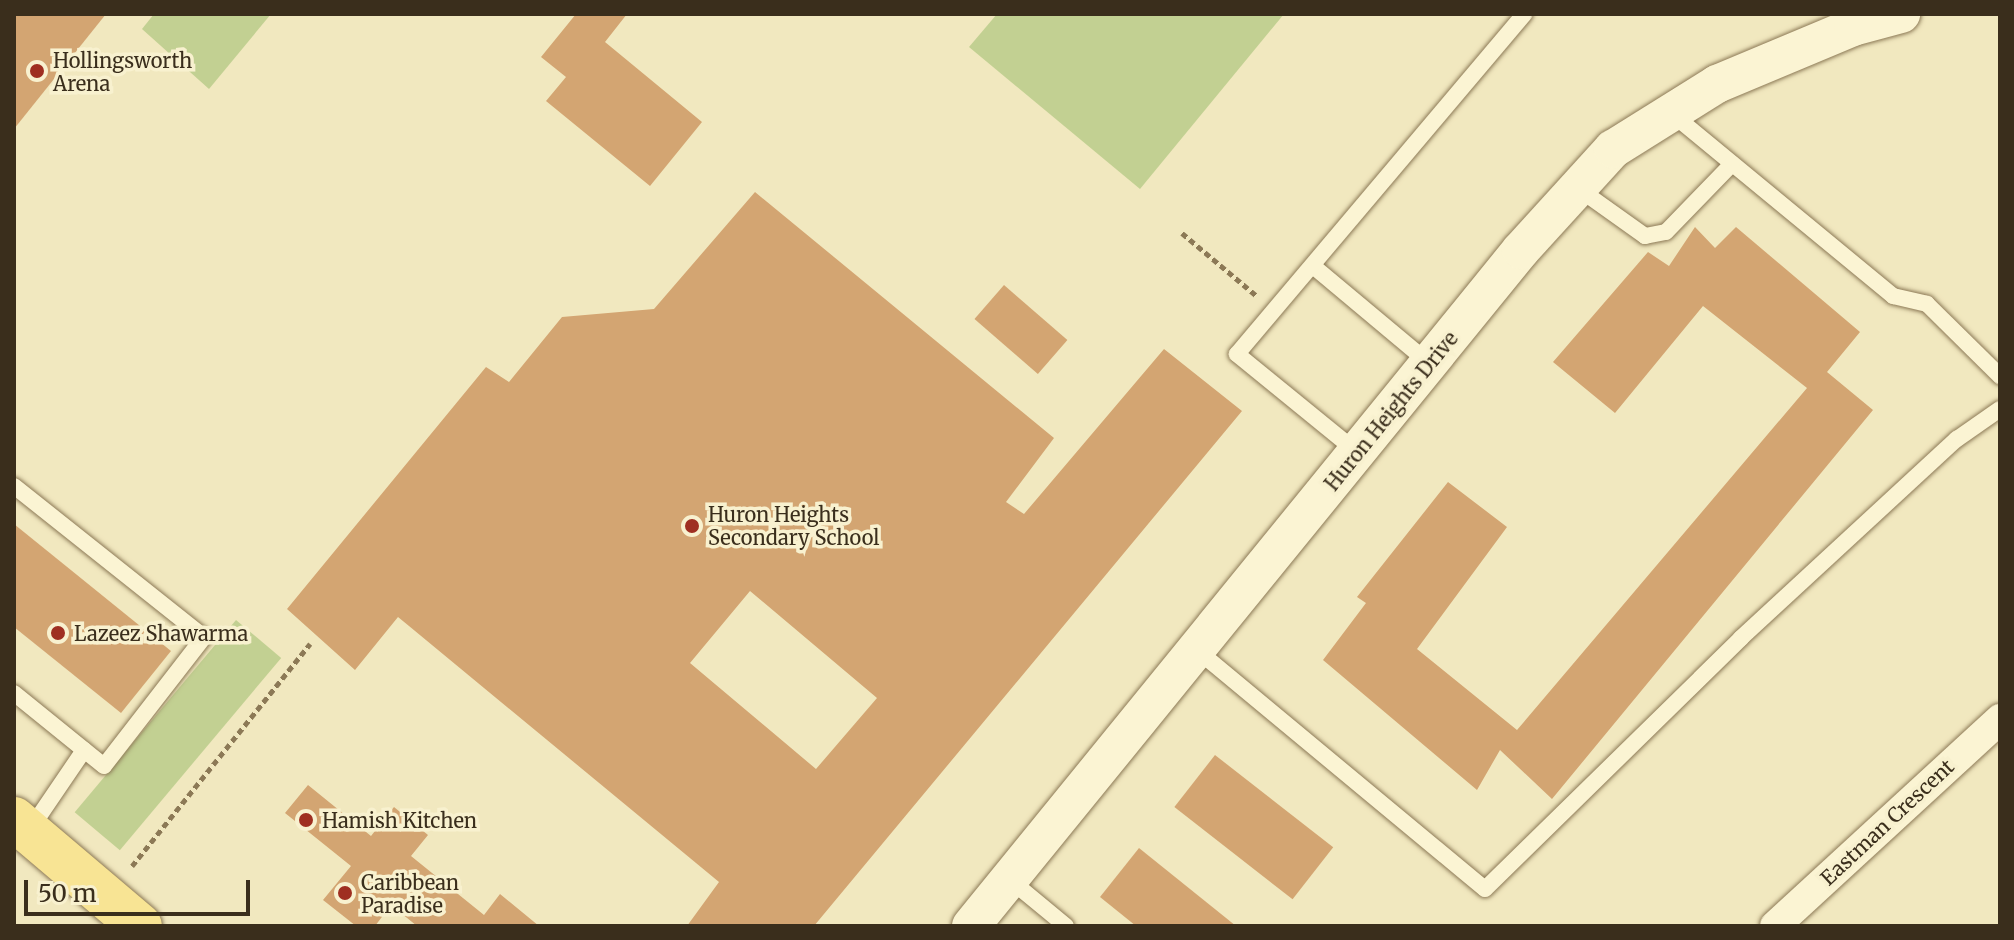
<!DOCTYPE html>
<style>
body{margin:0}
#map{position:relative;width:2014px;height:940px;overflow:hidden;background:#f1e8bf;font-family:Merriweather,serif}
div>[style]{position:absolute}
.green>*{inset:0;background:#c2d092;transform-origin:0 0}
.building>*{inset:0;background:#d3a572;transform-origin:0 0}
.path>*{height:5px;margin-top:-2.5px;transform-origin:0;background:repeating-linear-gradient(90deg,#8c7956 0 6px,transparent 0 10px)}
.roads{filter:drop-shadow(0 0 2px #8c7956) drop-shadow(0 0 2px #8c7956)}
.service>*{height:16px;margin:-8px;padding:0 8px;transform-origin:8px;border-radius:8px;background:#fbf4d3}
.minor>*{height:30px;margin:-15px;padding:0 15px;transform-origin:15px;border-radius:15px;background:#fbf4d3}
.tertiary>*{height:38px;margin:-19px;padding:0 19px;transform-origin:19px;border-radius:19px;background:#fbf4d3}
.primary>*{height:44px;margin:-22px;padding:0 22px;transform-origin:22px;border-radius:22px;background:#f8e494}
.dots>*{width:22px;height:22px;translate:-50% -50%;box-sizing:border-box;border:4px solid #f8f1cf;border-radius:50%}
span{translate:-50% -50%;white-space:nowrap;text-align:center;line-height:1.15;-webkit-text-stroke:7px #f8f1cf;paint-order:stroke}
.poi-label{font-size:20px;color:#3a2e1c}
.left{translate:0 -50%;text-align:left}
.street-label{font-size:20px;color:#3a2e1c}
.frame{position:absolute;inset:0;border:16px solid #3a2e1c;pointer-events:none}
.scale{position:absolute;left:24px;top:880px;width:226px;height:36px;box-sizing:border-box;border:4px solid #3a2e1c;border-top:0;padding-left:10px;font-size:24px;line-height:28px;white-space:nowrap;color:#3a2e1c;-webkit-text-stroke:6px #f8f1cf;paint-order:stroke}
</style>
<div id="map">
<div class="green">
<i style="clip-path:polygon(154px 14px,271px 14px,209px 89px,142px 29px)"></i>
<i style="clip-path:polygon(997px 14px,1284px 14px,1140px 189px,969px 47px)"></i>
<i style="left:236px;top:620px;width:59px;height:251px;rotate:40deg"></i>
</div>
<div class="building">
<i style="clip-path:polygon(14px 14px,106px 14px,14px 129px)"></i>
<i style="clip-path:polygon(576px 14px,627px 14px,605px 42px,702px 122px,650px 186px,546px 101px,566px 77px,541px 57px)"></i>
<i style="clip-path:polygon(evenodd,755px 192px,1054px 438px,1006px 502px,1024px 514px,1164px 349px,1242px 411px,814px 926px,687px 926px,719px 882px,409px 626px,398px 617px,355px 670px,287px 609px,486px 367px,509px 382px,562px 317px,654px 309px,755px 192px,750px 591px,877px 698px,816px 769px,690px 663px,750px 591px)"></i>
<i style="clip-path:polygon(1695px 227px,1715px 248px,1736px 227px,1860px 332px,1827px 372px,1873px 410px,1552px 799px,1500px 750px,1477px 790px,1323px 660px,1366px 603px,1357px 597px,1448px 482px,1507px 527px,1417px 649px,1517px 730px,1807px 388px,1703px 306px,1615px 413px,1553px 362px,1648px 252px,1669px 266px)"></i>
<i style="left:1004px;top:285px;width:84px;height:45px;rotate:41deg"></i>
<i style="clip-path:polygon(14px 524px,171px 651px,121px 713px,14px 627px)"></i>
<i style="left:1215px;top:755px;width:150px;height:66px;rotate:38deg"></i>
<i style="clip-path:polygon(308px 785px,371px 836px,394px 807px,428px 835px,411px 856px,484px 915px,500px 894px,539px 926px,417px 926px,391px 905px,375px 926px,356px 926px,323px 900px,351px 866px,285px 813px)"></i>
<i style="clip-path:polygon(1139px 848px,1236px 926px,1136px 926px,1100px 897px)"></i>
</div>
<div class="path">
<i style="left:1182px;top:233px;width:99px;rotate:40.1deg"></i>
<i style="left:132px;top:866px;width:285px;rotate:-51.3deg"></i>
</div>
<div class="roads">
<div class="service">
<i style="left:1671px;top:113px;width:288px;rotate:39.5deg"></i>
<i style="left:1893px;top:296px;width:35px;rotate:13deg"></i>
<i style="left:1927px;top:304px;width:103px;rotate:44.6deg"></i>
<i style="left:1579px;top:189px;width:81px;rotate:35.5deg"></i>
<i style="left:1645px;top:236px;width:21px;rotate:-11deg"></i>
<i style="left:1666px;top:232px;width:95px;rotate:-45.9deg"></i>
<i style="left:1313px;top:266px;width:151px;rotate:39.9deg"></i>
<i style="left:1357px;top:452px;width:155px;rotate:-140.8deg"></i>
<i style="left:1237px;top:354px;width:445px;rotate:-49.8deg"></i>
<i style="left:14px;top:486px;width:243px;rotate:38.5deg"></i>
<i style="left:204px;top:637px;width:163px;rotate:127.8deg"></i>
<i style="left:104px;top:766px;width:116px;rotate:-141deg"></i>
<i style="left:1197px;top:650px;width:374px;rotate:39.7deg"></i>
<i style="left:1485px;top:889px;width:359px;rotate:-44.4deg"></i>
<i style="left:1741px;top:638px;width:294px;rotate:-42.7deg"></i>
<i style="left:1957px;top:439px;width:52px;rotate:-34.9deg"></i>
<i style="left:29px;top:831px;width:98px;rotate:-55.8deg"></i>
<i style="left:1009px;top:879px;width:74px;rotate:39.5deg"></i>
</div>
<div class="minor">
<i style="left:1775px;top:926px;width:306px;rotate:-42.6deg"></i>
</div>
<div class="tertiary">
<i style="left:971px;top:926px;width:871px;rotate:-50.87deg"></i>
<i style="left:1521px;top:250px;width:137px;rotate:-47.7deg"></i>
<i style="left:1613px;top:149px;width:123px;rotate:-32deg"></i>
<i style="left:1717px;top:84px;width:147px;rotate:-22.7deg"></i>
<i style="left:1853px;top:27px;width:50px;rotate:-15.2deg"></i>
</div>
<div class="primary">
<i style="left:14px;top:819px;width:165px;rotate:40.3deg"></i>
</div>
</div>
<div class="dots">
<i style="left:37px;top:71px;background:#9f2f21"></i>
<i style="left:692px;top:526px;background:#9f2f21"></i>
<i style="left:58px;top:633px;background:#9f2f21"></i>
<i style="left:306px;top:820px;background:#9f2f21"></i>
<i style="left:345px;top:893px;background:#9f2f21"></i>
</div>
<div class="poi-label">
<span class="left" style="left:53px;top:72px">Hollingsworth<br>Arena</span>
<span class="left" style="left:708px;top:526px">Huron Heights<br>Secondary School</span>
<span class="left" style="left:74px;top:633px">Lazeez Shawarma</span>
<span class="left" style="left:322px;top:820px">Hamish Kitchen</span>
<span class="left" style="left:361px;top:894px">Caribbean<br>Paradise</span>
</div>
<div class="street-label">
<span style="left:1391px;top:411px;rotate:-51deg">Huron Heights Drive</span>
<span style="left:1887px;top:822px;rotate:-43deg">Eastman Crescent</span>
</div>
<div class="frame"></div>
<div class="scale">50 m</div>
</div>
